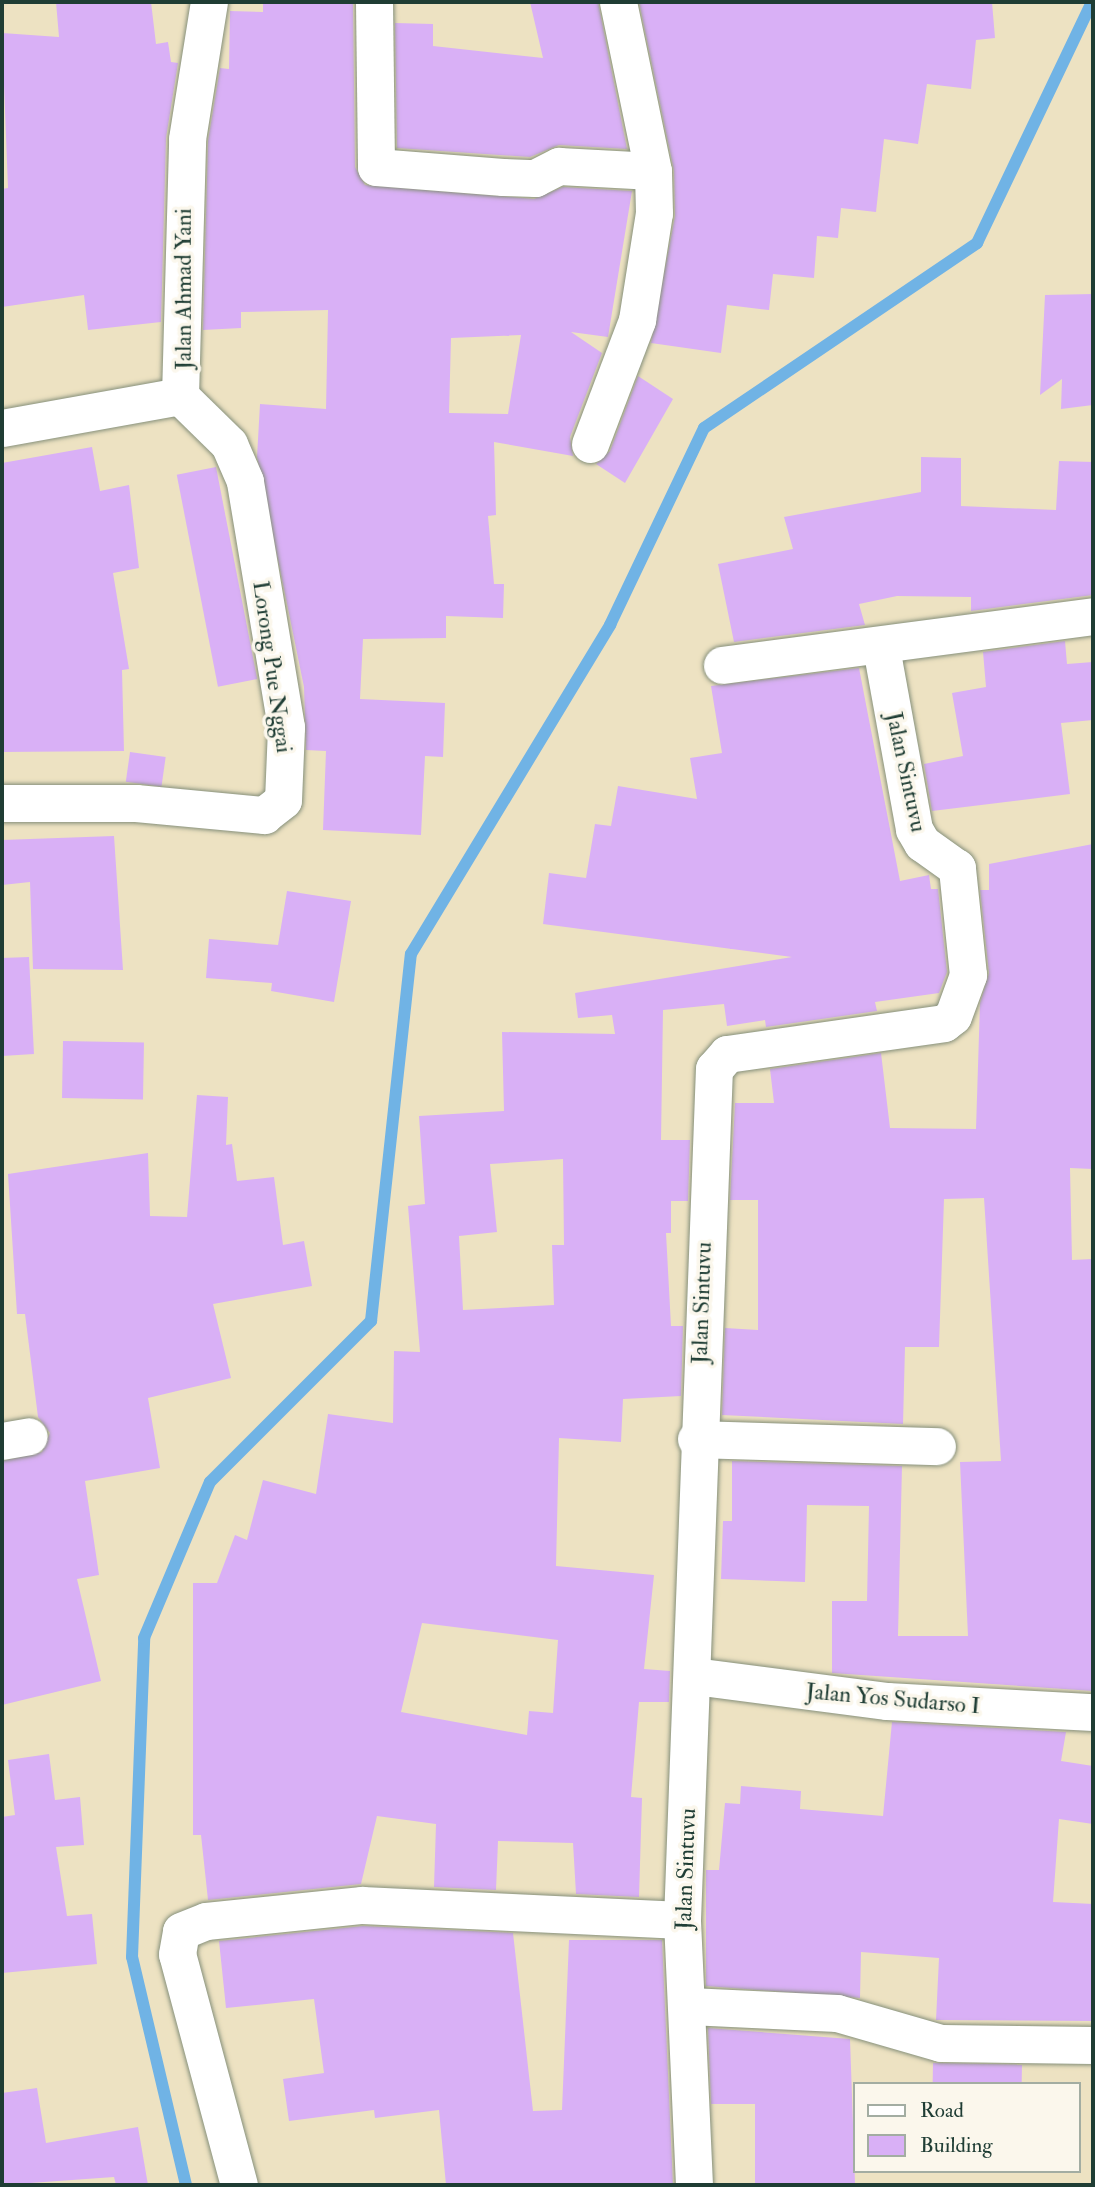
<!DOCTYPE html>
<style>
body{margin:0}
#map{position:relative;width:1095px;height:2187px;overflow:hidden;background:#ede2c2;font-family:"IM FELL Double Pica",serif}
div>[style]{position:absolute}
.stream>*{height:12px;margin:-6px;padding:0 6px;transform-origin:6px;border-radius:6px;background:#70b3e5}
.building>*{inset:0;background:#d9b0f6;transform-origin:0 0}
.roads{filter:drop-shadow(0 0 2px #86907b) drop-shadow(0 0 2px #86907b)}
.street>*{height:37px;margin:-18.5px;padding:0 18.5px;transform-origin:18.5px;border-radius:18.5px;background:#fff}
span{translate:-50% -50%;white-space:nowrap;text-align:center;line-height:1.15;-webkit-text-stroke:7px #fbf7ec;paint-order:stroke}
.street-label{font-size:23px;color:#1f3d34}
.frame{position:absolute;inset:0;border:4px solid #1f3d34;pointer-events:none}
.legend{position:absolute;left:853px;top:2082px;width:228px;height:91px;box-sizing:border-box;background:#fbf7ec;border:2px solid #a3ada2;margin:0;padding:9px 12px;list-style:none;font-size:21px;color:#1f3d34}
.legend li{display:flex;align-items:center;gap:14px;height:35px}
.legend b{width:35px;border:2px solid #a3ada2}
</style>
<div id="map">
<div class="stream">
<i style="left:186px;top:2185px;width:234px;rotate:-103.3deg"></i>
<i style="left:132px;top:1957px;width:319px;rotate:-87.8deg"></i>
<i style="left:144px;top:1638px;width:169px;rotate:-67.1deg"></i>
<i style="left:210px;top:1482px;width:228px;rotate:-45deg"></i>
<i style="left:371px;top:1321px;width:369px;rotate:-83.8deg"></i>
<i style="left:411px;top:954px;width:385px;rotate:-58.8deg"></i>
<i style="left:610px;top:625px;width:218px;rotate:-64.5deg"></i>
<i style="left:704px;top:428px;width:330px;rotate:-34.1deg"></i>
<i style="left:977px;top:243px;width:267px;rotate:-64.5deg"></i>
</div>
<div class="building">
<i style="clip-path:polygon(56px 2px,151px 2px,156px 44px,168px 42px,171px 62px,178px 63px,166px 138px,161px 322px,88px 330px,84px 295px,2px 307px,2px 189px,8px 188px,2px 33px,59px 37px)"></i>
<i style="clip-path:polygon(evenodd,263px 2px,353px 2px,355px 167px,365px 185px,534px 199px,563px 187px,632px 191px,608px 337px,571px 332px,602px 353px,570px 437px,573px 456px,494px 442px,496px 515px,488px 516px,494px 584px,504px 584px,503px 618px,446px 616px,446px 638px,363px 639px,360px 699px,445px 703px,443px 757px,425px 756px,421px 835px,323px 830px,326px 751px,306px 750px,304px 687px,257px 457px,260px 404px,326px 409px,328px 310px,241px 312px,241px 328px,203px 330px,208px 141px,220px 68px,229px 69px,230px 11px,263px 12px,263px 2px,521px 335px,508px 414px,449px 413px,451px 338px,521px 335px)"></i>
<i style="clip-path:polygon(530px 2px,598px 2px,627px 149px,559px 145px,530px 157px,397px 148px,395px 23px,433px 24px,433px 46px,543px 58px)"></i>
<i style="clip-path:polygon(639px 2px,992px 2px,995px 38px,976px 40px,971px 89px,927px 84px,918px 144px,884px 139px,876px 212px,841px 208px,838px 238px,817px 236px,814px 278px,773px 274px,769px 310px,727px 305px,721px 353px,651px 343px,675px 216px,674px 171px)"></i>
<i style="clip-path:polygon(1093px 294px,1093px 405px,1061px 409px,1062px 379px,1040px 395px,1045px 295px)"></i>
<i style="clip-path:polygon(638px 376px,673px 399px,625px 483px,596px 464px,610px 451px)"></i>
<i style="clip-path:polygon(92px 447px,100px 491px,129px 485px,139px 568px,113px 573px,129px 669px,122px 670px,124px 751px,2px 752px,2px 463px)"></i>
<i style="clip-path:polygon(921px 457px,961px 458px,961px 506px,1056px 510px,1059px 461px,1093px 462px,1093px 595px,971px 611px,971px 597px,897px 596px,859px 604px,865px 625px,734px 642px,718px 564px,793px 549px,784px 517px,921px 492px)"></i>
<i style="left:216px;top:467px;width:216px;height:40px;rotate:79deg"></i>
<i style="clip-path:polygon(1065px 641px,1067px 664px,1093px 662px,1093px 720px,1061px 723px,1070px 794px,932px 811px,924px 764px,963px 756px,952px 693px,986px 687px,983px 652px)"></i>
<i style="clip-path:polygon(evenodd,859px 668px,900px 881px,929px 875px,931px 889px,938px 889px,947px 972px,939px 993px,875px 1002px,877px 1011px,766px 1027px,765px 1020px,727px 1026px,724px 1004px,663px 1010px,661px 1140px,690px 1140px,688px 1201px,671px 1201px,671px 1233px,666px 1233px,671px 1326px,683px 1326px,681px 1396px,623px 1399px,621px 1442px,559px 1438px,556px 1566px,654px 1575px,644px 1669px,670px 1671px,669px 1702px,639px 1702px,631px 1797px,642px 1798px,639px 1897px,576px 1894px,573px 1843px,498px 1841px,496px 1890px,434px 1887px,436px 1824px,377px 1816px,361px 1884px,208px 1900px,201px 1835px,193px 1835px,193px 1583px,217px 1583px,235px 1535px,247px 1540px,263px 1480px,316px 1494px,328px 1414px,393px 1423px,394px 1351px,420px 1352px,408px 1206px,425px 1204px,419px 1116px,504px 1111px,502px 1032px,615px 1034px,612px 1015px,578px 1018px,575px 993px,792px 957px,543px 924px,549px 873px,586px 878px,595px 824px,611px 826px,618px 786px,697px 799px,690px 758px,722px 753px,711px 686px,859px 668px,563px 1159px,564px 1245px,552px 1245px,554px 1305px,463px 1310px,459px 1236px,497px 1232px,490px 1164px,563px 1159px,859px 668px,422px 1623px,558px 1640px,553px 1713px,529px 1711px,527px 1735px,401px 1712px,422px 1623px)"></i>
<i style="left:130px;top:752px;width:36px;height:30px;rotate:8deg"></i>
<i style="clip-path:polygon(114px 836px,123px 970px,33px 969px,30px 882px,2px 885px,2px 840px)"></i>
<i style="clip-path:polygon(1093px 844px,1093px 1169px,1070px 1168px,1072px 1260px,1093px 1259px,1093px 1691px,832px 1673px,832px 1601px,867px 1601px,869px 1506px,807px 1505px,805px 1582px,721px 1579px,723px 1521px,732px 1521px,732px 1461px,902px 1466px,898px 1636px,968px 1636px,960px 1462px,1001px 1461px,984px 1198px,944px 1199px,939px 1347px,905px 1347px,903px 1424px,722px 1415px,725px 1328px,758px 1330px,758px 1200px,730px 1200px,735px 1103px,774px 1103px,770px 1069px,881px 1053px,890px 1128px,976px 1129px,980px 1003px,989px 973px,980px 890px,989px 890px,989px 864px)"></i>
<i style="clip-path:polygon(287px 891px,351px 901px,334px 1002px,271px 991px,272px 983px,206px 978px,209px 939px,278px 945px)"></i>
<i style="clip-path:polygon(29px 957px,34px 1054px,2px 1056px,2px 958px)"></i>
<i style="left:63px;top:1041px;width:81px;height:57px;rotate:1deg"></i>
<i style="clip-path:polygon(197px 1095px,228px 1097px,226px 1145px,232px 1144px,237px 1181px,274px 1177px,283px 1245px,304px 1241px,312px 1286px,213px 1304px,231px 1378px,148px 1398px,160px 1468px,85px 1481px,99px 1575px,77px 1579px,101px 1681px,2px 1705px,2px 1461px,42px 1452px,50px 1433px,38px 1417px,25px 1314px,17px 1314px,8px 1174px,148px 1153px,150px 1216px,187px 1217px)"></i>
<i style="clip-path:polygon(892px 1722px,1066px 1732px,1061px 1761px,1093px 1766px,1093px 1824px,1059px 1819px,1053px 1902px,1093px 1904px,1093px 2021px,936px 2020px,939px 1958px,861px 1952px,860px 1998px,706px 1986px,706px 1870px,719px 1870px,725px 1803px,740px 1804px,741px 1786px,801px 1791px,800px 1809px,883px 1816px)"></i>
<i style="clip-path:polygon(49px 1754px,55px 1800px,80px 1797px,84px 1845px,56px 1847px,67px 1916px,92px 1914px,97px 1964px,2px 1973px,2px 1817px,15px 1815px,8px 1760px)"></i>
<i style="clip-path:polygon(363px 1926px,513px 1933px,533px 2111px,562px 2110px,569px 1940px,662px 1940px,673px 2185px,446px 2185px,439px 2110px,375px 2118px,374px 2110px,289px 2121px,283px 2079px,324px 2073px,314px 1999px,226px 2008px,219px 1941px)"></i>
<i style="clip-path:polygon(708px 2028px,850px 2039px,855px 2183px,755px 2183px,755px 2104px,711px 2104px)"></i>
<i style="left:933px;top:2063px;width:89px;height:21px;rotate:1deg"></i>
<i style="clip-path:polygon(37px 2088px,46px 2143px,138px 2127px,148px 2185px,116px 2185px,114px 2177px,2px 2185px,2px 2093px)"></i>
</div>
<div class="roads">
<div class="street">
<i style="left:374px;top:2px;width:165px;rotate:89.3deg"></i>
<i style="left:376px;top:167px;width:127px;rotate:4.5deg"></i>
<i style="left:503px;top:177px;width:32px;rotate:2deg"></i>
<i style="left:535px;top:178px;width:27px;rotate:-27deg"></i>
<i style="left:559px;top:166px;width:94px;rotate:3deg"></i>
<i style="left:180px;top:396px;width:257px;rotate:-88.4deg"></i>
<i style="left:187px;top:139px;width:139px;rotate:-80.9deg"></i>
<i style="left:2px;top:428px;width:181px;rotate:-10.2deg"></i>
<i style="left:590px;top:444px;width:133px;rotate:-69.2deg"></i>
<i style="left:637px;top:320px;width:108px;rotate:-81deg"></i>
<i style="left:654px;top:213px;width:42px;rotate:-91.4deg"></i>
<i style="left:653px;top:171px;width:173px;rotate:-101.7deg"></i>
<i style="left:722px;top:665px;width:374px;rotate:-7.5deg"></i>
<i style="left:2px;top:803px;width:134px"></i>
<i style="left:136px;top:803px;width:129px;rotate:5.4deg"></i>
<i style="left:264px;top:815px;width:24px;rotate:-38deg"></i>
<i style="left:283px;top:800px;width:73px;rotate:-87.6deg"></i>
<i style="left:286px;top:727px;width:249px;rotate:-99.5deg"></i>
<i style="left:245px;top:481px;width:40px;rotate:-113.4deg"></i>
<i style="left:229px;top:444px;width:69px;rotate:-135.6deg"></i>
<i style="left:696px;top:1439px;width:241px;rotate:1.7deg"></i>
<i style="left:2px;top:1441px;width:27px;rotate:-10deg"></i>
<i style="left:694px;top:1676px;width:195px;rotate:7.4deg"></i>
<i style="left:887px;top:1701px;width:206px;rotate:3.1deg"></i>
<i style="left:689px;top:2006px;width:148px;rotate:2.7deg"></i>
<i style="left:837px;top:2013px;width:108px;rotate:16.1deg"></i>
<i style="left:941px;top:2043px;width:152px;rotate:0.8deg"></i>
<i style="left:239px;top:2185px;width:239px;rotate:-105deg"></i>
<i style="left:177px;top:1954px;width:23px;rotate:-80deg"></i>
<i style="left:181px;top:1931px;width:27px;rotate:-22deg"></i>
<i style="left:206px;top:1921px;width:157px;rotate:-5.9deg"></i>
<i style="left:362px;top:1905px;width:320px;rotate:2.7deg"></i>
<i style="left:694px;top:2185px;width:265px;rotate:-92.6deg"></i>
<i style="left:682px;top:1920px;width:852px;rotate:-87.85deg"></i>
<i style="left:714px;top:1069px;width:20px;rotate:-49deg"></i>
<i style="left:727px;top:1054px;width:219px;rotate:-8.1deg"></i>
<i style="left:944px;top:1023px;width:11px;rotate:-38deg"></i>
<i style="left:953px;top:1016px;width:44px;rotate:-69.9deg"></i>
<i style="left:968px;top:975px;width:108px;rotate:-95.9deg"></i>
<i style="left:957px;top:868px;width:43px;rotate:-144.5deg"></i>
<i style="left:922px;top:843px;width:16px;rotate:-120deg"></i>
<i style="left:914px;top:829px;width:185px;rotate:-100.3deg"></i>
</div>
</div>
<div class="street-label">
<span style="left:184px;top:289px;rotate:-90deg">Jalan Ahmad Yani</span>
<span style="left:272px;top:667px;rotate:82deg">Lorong Pue Nggai</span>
<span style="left:906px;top:772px;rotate:78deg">Jalan Sintuvu</span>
<span style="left:702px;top:1303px;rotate:-88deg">Jalan Sintuvu</span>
<span style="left:893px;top:1699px;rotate:5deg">Jalan Yos Sudarso I</span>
<span style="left:686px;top:1869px;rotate:-88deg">Jalan Sintuvu</span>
</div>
<div class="frame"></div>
<ul class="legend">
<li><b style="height:9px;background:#fff"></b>Road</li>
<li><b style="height:19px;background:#d9b0f6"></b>Building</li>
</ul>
</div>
